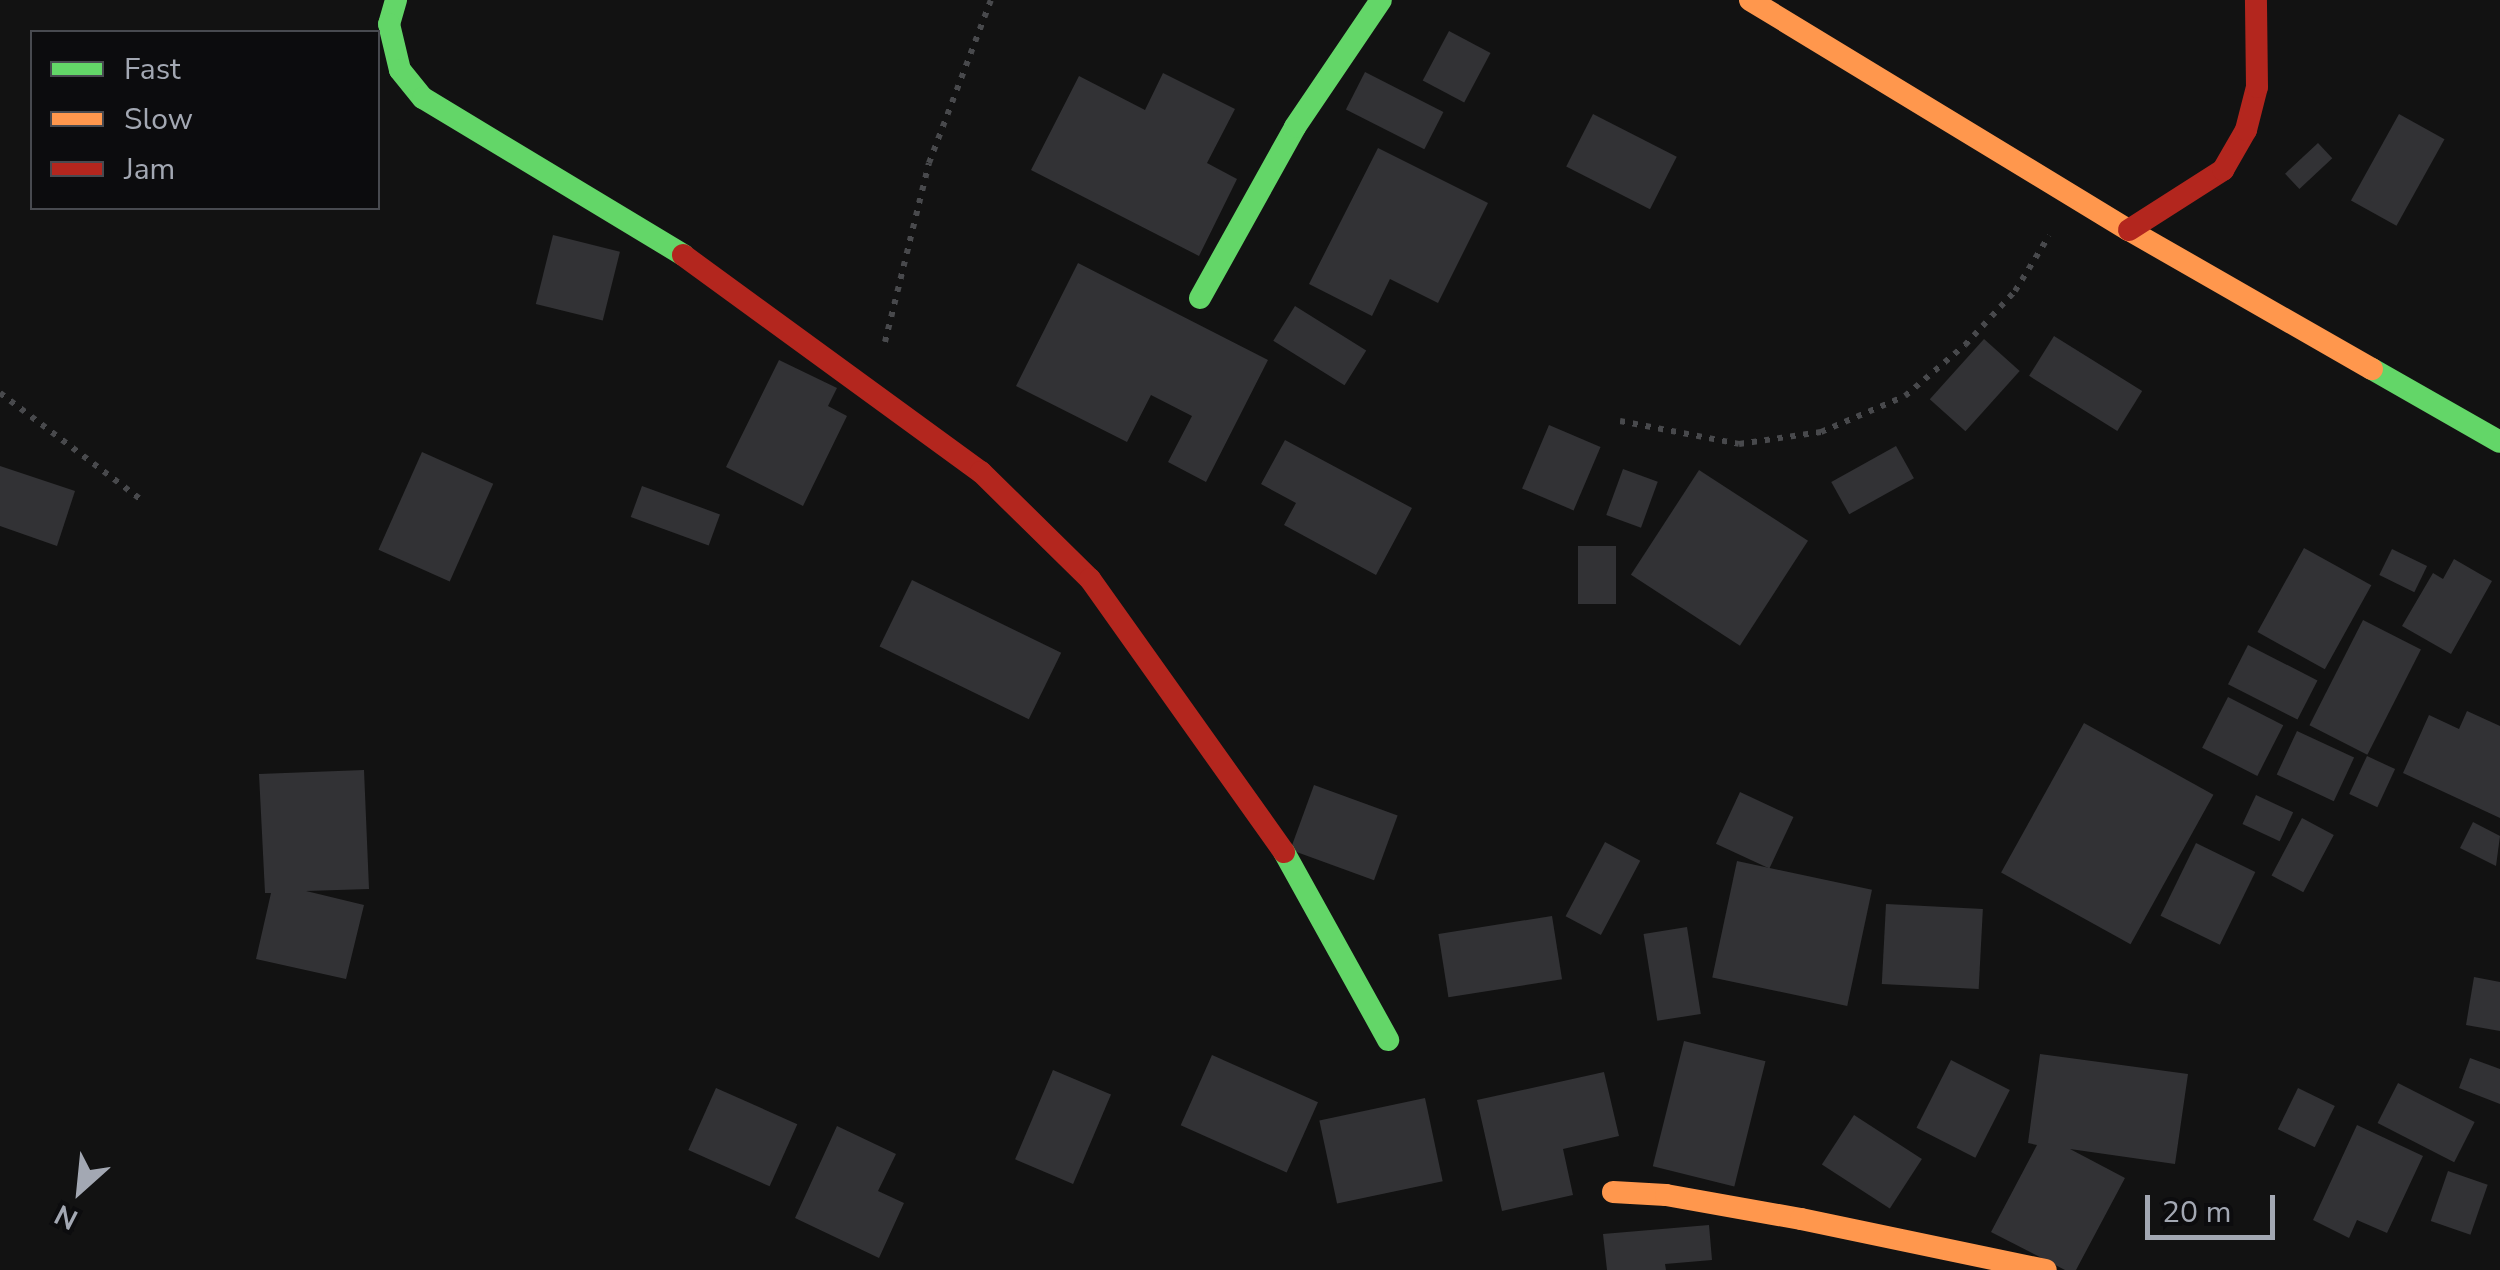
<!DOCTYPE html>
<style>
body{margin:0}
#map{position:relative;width:2500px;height:1270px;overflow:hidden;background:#121212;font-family:"Nunito Sans",sans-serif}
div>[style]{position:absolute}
.building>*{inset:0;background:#323235;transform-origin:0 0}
.path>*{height:6px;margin-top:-3px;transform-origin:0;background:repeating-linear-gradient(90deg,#48494c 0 5px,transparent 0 13px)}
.fast>*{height:22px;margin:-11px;padding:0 11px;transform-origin:11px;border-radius:11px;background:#63d668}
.slow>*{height:22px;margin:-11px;padding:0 11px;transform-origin:11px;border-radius:11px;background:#ff974d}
.jam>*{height:22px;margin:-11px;padding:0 11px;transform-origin:11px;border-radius:11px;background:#b3261e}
span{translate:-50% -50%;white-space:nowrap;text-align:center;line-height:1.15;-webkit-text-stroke:9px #0c0c0e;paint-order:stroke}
.legend{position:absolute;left:30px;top:30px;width:350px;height:180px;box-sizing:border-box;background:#0c0c0e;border:2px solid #484a50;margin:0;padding:12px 18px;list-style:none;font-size:30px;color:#a3a8b3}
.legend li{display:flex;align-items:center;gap:20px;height:50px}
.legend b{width:50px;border:2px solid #484a50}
.north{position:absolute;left:30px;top:1140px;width:100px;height:100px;-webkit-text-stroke:8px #0c0c0e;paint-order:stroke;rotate:207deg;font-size:28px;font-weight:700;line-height:40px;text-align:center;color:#a3a8b3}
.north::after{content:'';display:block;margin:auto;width:35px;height:45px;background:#a3a8b3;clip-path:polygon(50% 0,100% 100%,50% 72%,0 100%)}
.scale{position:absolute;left:2145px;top:1195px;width:130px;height:45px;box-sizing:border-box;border:5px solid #a3a8b3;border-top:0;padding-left:12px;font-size:30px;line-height:35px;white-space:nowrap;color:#a3a8b3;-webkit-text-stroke:8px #0c0c0e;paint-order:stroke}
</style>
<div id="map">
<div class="building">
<i style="left:1449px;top:31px;width:47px;height:56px;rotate:28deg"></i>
<i style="left:1365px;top:72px;width:88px;height:42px;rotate:27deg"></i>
<i style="clip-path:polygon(1163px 73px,1235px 109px,1207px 163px,1237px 179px,1199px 256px,1031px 170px,1079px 76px,1145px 110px)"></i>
<i style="left:1593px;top:114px;width:94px;height:59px;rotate:27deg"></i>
<i style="left:2399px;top:114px;width:52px;height:99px;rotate:29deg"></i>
<i style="left:2318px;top:143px;width:21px;height:45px;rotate:47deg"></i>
<i style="clip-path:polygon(1378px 148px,1488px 203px,1438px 303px,1390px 279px,1372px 316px,1309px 284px)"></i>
<i style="left:553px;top:235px;width:69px;height:71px;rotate:14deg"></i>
<i style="clip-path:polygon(1078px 263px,1268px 360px,1206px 482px,1168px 462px,1192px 416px,1151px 395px,1127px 442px,1016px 386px)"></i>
<i style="left:1295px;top:306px;width:84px;height:41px;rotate:32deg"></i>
<i style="left:2054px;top:336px;width:104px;height:47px;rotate:32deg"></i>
<i style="left:1984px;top:339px;width:48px;height:81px;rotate:42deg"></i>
<i style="clip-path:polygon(779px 360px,837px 388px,828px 406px,847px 416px,803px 506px,726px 467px)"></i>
<i style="left:1549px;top:425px;width:56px;height:69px;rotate:23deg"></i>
<i style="clip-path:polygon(1285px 440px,1412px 508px,1376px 575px,1284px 525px,1296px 503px,1261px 484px)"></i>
<i style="left:1896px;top:446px;width:37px;height:74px;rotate:61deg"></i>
<i style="left:422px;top:452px;width:78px;height:107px;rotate:24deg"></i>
<i style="clip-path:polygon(0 466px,75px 491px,57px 546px,0 526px)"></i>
<i style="left:1623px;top:469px;width:37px;height:49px;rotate:20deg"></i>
<i style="left:1699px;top:470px;width:130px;height:125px;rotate:33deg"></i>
<i style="left:642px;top:486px;width:83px;height:33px;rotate:20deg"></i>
<i style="left:1578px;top:546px;width:38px;height:58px"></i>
<i style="left:2304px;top:548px;width:77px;height:96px;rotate:29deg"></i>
<i style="left:2392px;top:549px;width:39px;height:29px;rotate:26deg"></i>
<i style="clip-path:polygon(2454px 559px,2492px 581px,2451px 654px,2402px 626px,2433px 573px,2443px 579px)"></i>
<i style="left:912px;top:580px;width:166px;height:74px;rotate:26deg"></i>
<i style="left:2363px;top:620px;width:65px;height:118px;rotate:27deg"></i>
<i style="left:2248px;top:645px;width:78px;height:44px;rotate:27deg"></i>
<i style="left:2228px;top:697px;width:62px;height:57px;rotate:27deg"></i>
<i style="clip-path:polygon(2467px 711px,2500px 726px,2500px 818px,2403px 773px,2429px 715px,2459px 729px)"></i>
<i style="left:2084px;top:723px;width:148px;height:171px;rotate:29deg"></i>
<i style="left:2297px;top:731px;width:63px;height:48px;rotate:25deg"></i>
<i style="left:2367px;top:756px;width:31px;height:42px;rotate:25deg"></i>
<i style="clip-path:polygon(364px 770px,369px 889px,306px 891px,364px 905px,346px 979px,256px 959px,271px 893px,265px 893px,259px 774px)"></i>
<i style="left:1314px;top:785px;width:89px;height:69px;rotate:20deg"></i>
<i style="left:1740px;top:792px;width:59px;height:57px;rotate:25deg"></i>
<i style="left:2256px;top:795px;width:41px;height:32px;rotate:25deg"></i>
<i style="left:2302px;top:818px;width:36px;height:65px;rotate:28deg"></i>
<i style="clip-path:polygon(2473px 822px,2500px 836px,2496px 866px,2460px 848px)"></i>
<i style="left:1605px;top:842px;width:40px;height:84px;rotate:28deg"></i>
<i style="left:2196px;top:843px;width:66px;height:81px;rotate:26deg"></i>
<i style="left:1737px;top:861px;width:138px;height:119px;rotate:12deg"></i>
<i style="left:1886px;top:904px;width:97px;height:80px;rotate:3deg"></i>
<i style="left:1552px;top:916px;width:64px;height:115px;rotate:81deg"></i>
<i style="left:1687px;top:927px;width:88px;height:44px;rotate:81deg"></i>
<i style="clip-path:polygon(2474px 977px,2500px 982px,2500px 1031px,2466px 1025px)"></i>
<i style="left:1684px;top:1041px;width:84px;height:129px;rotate:14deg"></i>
<i style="clip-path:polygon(2040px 1054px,2188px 1074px,2175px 1164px,2070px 1149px,2125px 1178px,2076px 1270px,2065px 1270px,1991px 1232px,2037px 1145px,2028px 1143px)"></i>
<i style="left:1212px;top:1055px;width:116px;height:77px;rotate:24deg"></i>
<i style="clip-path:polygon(2470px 1058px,2500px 1069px,2500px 1104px,2459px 1088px)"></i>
<i style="left:1951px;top:1060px;width:66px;height:76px;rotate:27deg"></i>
<i style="left:1053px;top:1070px;width:63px;height:97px;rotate:23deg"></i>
<i style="clip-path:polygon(1604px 1072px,1619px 1136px,1563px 1149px,1573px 1195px,1502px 1211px,1477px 1100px)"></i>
<i style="left:2398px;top:1083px;width:86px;height:45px;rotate:27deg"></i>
<i style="left:716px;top:1088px;width:89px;height:68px;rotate:24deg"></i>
<i style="left:2298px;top:1088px;width:41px;height:46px;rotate:26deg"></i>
<i style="left:1425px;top:1098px;width:85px;height:108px;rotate:78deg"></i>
<i style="left:1854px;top:1115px;width:81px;height:59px;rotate:33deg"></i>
<i style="clip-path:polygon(2357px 1125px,2423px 1156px,2387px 1233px,2357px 1220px,2349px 1238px,2313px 1220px)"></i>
<i style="clip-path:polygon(837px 1126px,896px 1154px,878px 1191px,904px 1203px,879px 1258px,795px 1218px)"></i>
<i style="left:2448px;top:1171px;width:42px;height:53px;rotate:19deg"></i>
<i style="clip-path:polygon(1709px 1225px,1712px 1260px,1665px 1264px,1666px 1270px,1607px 1270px,1603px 1234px)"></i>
</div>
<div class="path">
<i style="left:885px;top:342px;width:184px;rotate:-76.2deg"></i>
<i style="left:929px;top:163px;width:174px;rotate:-69.2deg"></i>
<i style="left:0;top:393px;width:181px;rotate:37.1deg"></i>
<i style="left:1620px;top:421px;width:121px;rotate:10.9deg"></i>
<i style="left:1739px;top:444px;width:83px;rotate:-8.3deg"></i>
<i style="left:1821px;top:432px;width:91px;rotate:-23.2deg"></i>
<i style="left:1905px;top:396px;width:79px;rotate:-40.4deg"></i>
<i style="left:1965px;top:345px;width:74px;rotate:-47.2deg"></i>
<i style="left:2015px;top:291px;width:65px;rotate:-58.3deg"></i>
</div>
<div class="fast">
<i style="left:396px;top:0;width:25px;rotate:106deg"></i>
<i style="left:389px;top:24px;width:47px;rotate:76.6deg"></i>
<i style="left:400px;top:70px;width:36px;rotate:51deg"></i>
<i style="left:423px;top:98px;width:304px;rotate:31.1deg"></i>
<i style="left:1200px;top:298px;width:196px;rotate:-60.9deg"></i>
<i style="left:1295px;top:127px;width:153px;rotate:-55.9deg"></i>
<i style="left:2372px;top:369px;width:147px;rotate:29.7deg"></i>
<i style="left:1284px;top:852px;width:215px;rotate:61deg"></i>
</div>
<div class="slow">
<i style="left:1750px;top:0;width:443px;rotate:31.3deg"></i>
<i style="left:2129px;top:230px;width:280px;rotate:29.8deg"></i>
<i style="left:1613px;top:1192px;width:53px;rotate:3.2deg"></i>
<i style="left:1666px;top:1195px;width:137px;rotate:10.1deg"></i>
<i style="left:1801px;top:1219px;width:250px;rotate:11.8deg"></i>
</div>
<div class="jam">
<i style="left:2129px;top:230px;width:112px;rotate:-32.6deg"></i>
<i style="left:2223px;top:170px;width:46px;rotate:-60.1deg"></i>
<i style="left:2246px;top:130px;width:44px;rotate:-75.7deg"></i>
<i style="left:2257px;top:87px;width:87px;rotate:-90.7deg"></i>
<i style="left:683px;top:255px;width:369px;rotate:36.1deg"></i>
<i style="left:981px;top:472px;width:153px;rotate:44.5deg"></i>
<i style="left:1090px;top:579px;width:335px;rotate:54.6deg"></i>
</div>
<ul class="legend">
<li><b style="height:12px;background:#63d668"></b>Fast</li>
<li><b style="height:12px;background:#ff974d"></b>Slow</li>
<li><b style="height:12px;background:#b3261e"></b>Jam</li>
</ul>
<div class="north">N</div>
<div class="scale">20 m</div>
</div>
